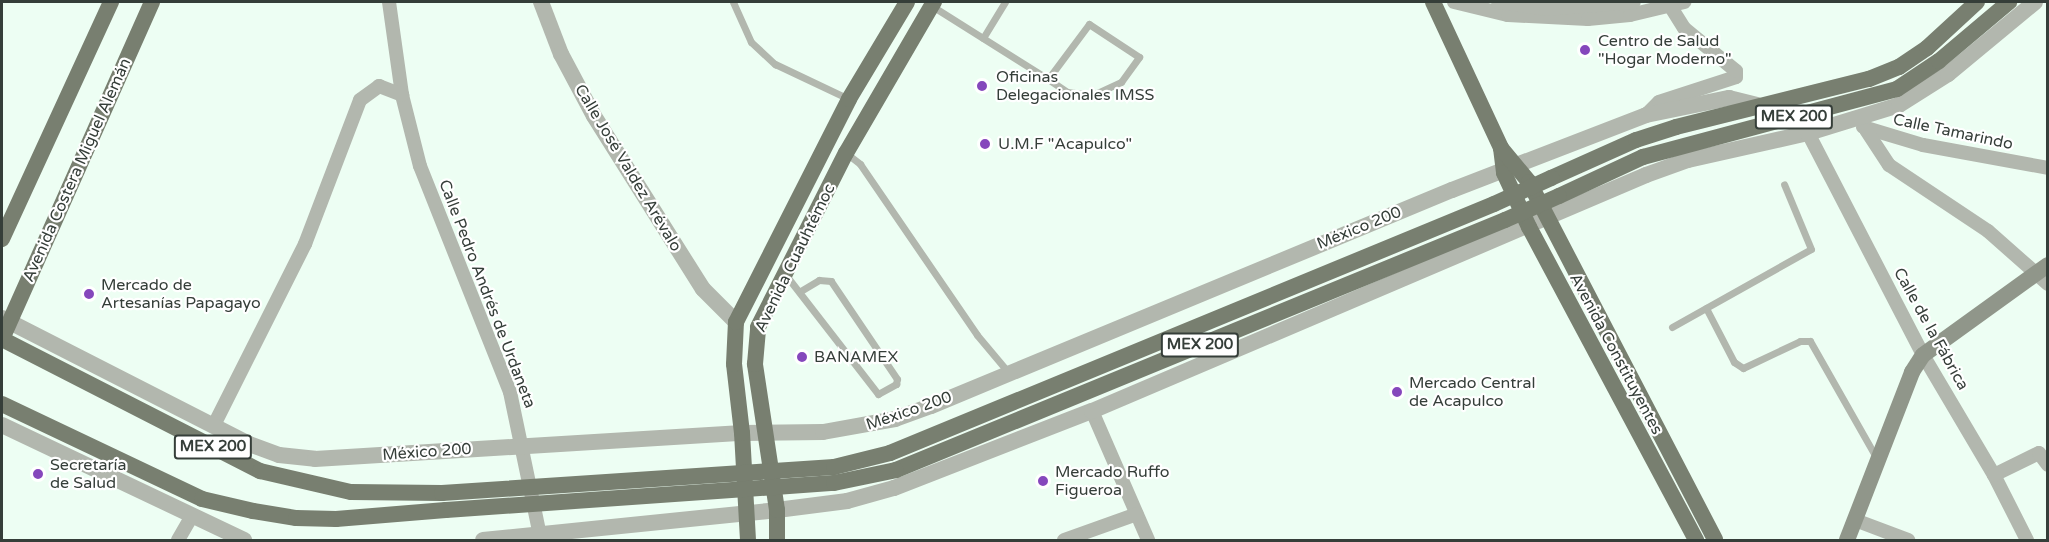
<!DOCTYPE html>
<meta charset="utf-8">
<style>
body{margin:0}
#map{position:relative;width:2049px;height:542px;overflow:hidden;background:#edfef3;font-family:"Varela Round",sans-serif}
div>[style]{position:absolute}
.service>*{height:7px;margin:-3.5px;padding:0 3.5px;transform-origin:3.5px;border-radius:3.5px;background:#b2b7ae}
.minor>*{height:14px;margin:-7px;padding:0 7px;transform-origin:7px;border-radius:7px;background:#b2b7ae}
.tertiary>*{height:16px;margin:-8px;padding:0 8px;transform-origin:8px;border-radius:8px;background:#b2b7ae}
.secondary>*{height:16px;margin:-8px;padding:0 8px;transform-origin:8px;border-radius:8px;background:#90968a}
.primary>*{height:16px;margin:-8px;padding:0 8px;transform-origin:8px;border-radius:8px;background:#787f70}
.primary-bridge>*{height:16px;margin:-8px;padding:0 8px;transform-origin:8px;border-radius:8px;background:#787f70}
.dots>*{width:16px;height:16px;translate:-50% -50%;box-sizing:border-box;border:3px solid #fff;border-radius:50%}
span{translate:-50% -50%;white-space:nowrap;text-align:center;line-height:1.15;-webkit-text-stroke:4.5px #fff;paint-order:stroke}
.shield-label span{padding:2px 4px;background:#fff;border:2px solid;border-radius:4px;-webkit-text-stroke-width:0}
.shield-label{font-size:15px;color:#353e39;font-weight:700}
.poi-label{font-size:16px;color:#353e39}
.left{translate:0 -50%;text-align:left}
.street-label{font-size:16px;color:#353e39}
.frame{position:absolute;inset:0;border:3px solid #353e39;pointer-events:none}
</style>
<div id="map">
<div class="service">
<i style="left:733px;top:2px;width:44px;rotate:65.8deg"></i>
<i style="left:751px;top:42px;width:33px;rotate:43deg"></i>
<i style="left:775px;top:64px;width:82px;rotate:25.3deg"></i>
<i style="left:932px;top:6px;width:137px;rotate:32.2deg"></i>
<i style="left:1048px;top:79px;width:23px;rotate:34deg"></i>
<i style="left:1067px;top:92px;width:26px;rotate:7deg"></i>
<i style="left:1093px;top:95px;width:31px;rotate:-25deg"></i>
<i style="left:1121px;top:82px;width:31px;rotate:-54deg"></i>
<i style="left:1139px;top:57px;width:60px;rotate:-146.6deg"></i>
<i style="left:1089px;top:24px;width:69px;rotate:126.7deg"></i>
<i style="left:983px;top:38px;width:42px;rotate:-58.6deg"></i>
<i style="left:846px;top:153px;width:18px;rotate:38deg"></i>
<i style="left:860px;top:164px;width:207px;rotate:55.6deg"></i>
<i style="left:977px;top:335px;width:48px;rotate:50deg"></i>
<i style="left:785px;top:274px;width:152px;rotate:52.2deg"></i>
<i style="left:878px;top:394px;width:21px;rotate:-29deg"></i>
<i style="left:896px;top:384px;width:5px;rotate:-79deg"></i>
<i style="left:897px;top:379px;width:118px;rotate:-124deg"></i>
<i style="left:831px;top:281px;width:12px;rotate:-175deg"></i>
<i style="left:819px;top:280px;width:21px;rotate:149deg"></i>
<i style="left:1706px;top:308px;width:61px;rotate:62.6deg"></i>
<i style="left:1734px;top:362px;width:11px;rotate:34deg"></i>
<i style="left:1743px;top:368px;width:63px;rotate:-25.3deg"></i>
<i style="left:1800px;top:341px;width:10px"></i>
<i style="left:1810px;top:341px;width:133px;rotate:60.4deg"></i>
<i style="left:1672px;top:327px;width:159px;rotate:-29.3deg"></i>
<i style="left:1811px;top:249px;width:70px;rotate:-112.6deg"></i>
</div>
<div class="minor">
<i style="left:389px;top:2px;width:94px;rotate:82deg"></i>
<i style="left:402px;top:95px;width:73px;rotate:75.8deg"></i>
<i style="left:420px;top:166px;width:243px;rotate:68.3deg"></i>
<i style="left:510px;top:392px;width:151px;rotate:78.2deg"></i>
<i style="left:1454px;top:2px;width:56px;rotate:13.5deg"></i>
<i style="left:1508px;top:15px;width:80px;rotate:2.9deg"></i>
<i style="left:1588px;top:19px;width:42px;rotate:-5.4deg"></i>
<i style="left:1630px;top:15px;width:56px;rotate:-13.5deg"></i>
<i style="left:1498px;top:2px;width:49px;rotate:8.3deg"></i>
<i style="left:1546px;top:9px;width:88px;rotate:-4.5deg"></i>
<i style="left:1646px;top:115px;width:18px;rotate:-45deg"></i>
<i style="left:1659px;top:102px;width:81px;rotate:-18deg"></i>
<i style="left:1736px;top:77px;width:6px;rotate:-90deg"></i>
<i style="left:1736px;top:71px;width:67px;rotate:-140.4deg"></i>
<i style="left:1684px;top:28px;width:31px;rotate:-122deg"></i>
<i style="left:1863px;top:127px;width:63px;rotate:16.7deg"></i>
<i style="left:1923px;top:145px;width:127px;rotate:10.4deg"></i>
<i style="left:1866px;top:130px;width:42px;rotate:56.7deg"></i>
<i style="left:1889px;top:165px;width:119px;rotate:33.7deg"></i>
<i style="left:1988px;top:231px;width:80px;rotate:41.5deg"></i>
<i style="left:1808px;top:133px;width:250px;rotate:62.6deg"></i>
<i style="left:1923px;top:355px;width:139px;rotate:59.4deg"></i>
<i style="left:1994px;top:475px;width:73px;rotate:63.1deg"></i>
<i style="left:1092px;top:411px;width:141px;rotate:66.5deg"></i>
<i style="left:214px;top:425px;width:203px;rotate:-63.3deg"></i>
<i style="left:305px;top:244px;width:154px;rotate:-69.1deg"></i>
<i style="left:360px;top:100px;width:24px;rotate:-36deg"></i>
<i style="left:379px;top:86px;width:25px;rotate:21deg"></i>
<i style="left:1994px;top:475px;width:50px;rotate:-26.1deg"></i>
<i style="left:2039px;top:453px;width:15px;rotate:53deg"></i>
<i style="left:1855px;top:520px;width:57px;rotate:20.7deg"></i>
<i style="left:178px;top:540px;width:28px;rotate:-60deg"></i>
<i style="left:1064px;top:540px;width:77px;rotate:-19.6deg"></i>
</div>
<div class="tertiary">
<i style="left:541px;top:2px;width:56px;rotate:69deg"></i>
<i style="left:561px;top:54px;width:70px;rotate:62deg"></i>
<i style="left:594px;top:116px;width:204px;rotate:57.8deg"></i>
<i style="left:703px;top:289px;width:47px;rotate:45deg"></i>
<i style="left:2px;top:318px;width:277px;rotate:27deg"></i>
<i style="left:249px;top:444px;width:32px;rotate:20deg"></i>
<i style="left:279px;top:455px;width:36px;rotate:6deg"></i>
<i style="left:315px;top:459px;width:428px;rotate:-3.5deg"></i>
<i style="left:742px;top:433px;width:81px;rotate:-0.7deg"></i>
<i style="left:823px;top:432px;width:73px;rotate:-10.2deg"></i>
<i style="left:895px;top:419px;width:38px;rotate:-20deg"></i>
<i style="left:931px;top:406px;width:564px;rotate:-22.52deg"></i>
<i style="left:1452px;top:190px;width:208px;rotate:-21.1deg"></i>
<i style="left:1646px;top:115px;width:85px;rotate:-11.6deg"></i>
<i style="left:1729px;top:98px;width:29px;rotate:14deg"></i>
<i style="left:2px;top:425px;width:268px;rotate:25.4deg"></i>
<i style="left:483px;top:540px;width:296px;rotate:-5.8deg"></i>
<i style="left:777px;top:510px;width:71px;rotate:-7.3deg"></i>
<i style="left:847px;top:501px;width:49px;rotate:-15.5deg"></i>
<i style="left:894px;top:488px;width:212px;rotate:-21.3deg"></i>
<i style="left:1092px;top:411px;width:602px;rotate:-23.07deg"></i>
<i style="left:1646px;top:175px;width:45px;rotate:-19.7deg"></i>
<i style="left:1688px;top:160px;width:123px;rotate:-12.7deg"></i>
<i style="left:1808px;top:133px;width:95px;rotate:-17.1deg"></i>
<i style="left:1899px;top:105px;width:58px;rotate:-32.3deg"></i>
<i style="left:1948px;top:74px;width:113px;rotate:-39.6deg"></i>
</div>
<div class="secondary">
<i style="left:1847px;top:540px;width:180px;rotate:-68.8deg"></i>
<i style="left:1912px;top:372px;width:20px;rotate:-57deg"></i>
<i style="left:1923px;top:355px;width:154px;rotate:-35.8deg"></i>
</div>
<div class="primary">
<i style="left:1433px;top:2px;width:161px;rotate:65deg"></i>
<i style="left:1501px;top:148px;width:25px;rotate:83deg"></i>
<i style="left:1504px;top:173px;width:60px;rotate:65.2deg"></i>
<i style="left:1529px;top:227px;width:355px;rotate:61.9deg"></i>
<i style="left:1501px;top:148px;width:44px;rotate:50.5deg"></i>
<i style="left:1529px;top:182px;width:403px;rotate:62.5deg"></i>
<i style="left:1551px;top:178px;width:93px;rotate:-24.1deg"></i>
<i style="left:1636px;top:140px;width:42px;rotate:-18deg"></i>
<i style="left:1676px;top:127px;width:199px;rotate:-14deg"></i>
<i style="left:1869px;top:79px;width:32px;rotate:-22deg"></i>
<i style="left:1899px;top:67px;width:34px;rotate:-34deg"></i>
<i style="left:1927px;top:48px;width:68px;rotate:-42.6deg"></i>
<i style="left:1559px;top:196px;width:93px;rotate:-24.9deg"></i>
<i style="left:1643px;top:157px;width:263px;rotate:-15deg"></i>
<i style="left:1897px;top:89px;width:50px;rotate:-33.7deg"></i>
<i style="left:1939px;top:61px;width:92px;rotate:-40.1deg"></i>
<i style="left:2px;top:239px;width:261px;rotate:-65.3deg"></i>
<i style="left:2px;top:339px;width:290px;rotate:27.1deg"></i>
<i style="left:260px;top:471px;width:93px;rotate:13deg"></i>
<i style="left:351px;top:492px;width:91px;rotate:0.6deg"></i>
<i style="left:2px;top:339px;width:369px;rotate:-66deg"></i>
<i style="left:2px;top:404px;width:221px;rotate:25.4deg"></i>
<i style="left:202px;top:499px;width:52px;rotate:13.2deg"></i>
<i style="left:253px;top:511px;width:44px;rotate:9.2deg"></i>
<i style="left:296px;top:518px;width:40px;rotate:1.4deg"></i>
<i style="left:336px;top:519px;width:110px;rotate:-4.7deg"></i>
<i style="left:890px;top:453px;width:653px;rotate:-22.4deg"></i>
<i style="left:896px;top:470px;width:658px;rotate:-22.32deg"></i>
<i style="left:748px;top:540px;width:107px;rotate:-93.2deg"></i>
<i style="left:742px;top:433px;width:69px;rotate:-96.6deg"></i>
<i style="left:734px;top:364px;width:42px;rotate:-87.3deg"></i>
<i style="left:736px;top:322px;width:250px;rotate:-63.1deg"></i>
<i style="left:849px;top:99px;width:113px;rotate:-59.1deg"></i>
<i style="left:777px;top:540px;width:30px;rotate:-90deg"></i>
<i style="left:777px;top:510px;width:148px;rotate:-98.6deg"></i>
<i style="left:755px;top:364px;width:37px;rotate:-85deg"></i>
<i style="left:758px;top:327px;width:195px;rotate:-63.2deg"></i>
<i style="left:846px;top:153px;width:175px;rotate:-59.8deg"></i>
</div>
<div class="primary-bridge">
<i style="left:1494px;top:204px;width:63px;rotate:-24.5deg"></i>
<i style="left:1505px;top:220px;width:59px;rotate:-24deg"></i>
<i style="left:442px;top:493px;width:393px;rotate:-3.8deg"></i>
<i style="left:834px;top:467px;width:58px;rotate:-14deg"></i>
<i style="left:446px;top:510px;width:389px;rotate:-4deg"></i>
<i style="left:834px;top:483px;width:63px;rotate:-11.8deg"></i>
</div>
<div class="dots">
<i style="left:1585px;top:50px;background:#8547bc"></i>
<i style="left:982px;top:86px;background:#8547bc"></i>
<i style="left:985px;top:144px;background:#8547bc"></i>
<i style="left:89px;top:294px;background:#8547bc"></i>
<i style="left:802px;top:357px;background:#8547bc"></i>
<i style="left:1397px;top:392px;background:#8547bc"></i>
<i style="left:38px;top:474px;background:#8547bc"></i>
<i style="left:1043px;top:481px;background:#8547bc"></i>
</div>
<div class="shield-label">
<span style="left:1794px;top:117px">MEX 200</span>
<span style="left:1200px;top:345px">MEX 200</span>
<span style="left:213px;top:447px">MEX 200</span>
</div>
<div class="poi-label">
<span class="left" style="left:1598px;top:50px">Centro de Salud<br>"Hogar Moderno"</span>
<span class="left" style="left:996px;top:86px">Oficinas<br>Delegacionales IMSS</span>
<span class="left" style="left:998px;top:144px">U.M.F "Acapulco"</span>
<span class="left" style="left:101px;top:294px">Mercado de<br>Artesanías Papagayo</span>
<span class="left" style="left:814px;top:357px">BANAMEX</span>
<span class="left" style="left:1409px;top:392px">Mercado Central<br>de Acapulco</span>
<span class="left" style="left:50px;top:474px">Secretaría<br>de Salud</span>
<span class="left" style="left:1055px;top:481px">Mercado Ruffo<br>Figueroa</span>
</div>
<div class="street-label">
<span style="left:1953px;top:132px;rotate:12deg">Calle Tamarindo</span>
<span style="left:628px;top:168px;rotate:59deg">Calle José Valdez Arévalo</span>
<span style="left:77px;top:170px;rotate:-66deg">Avenida Costera Miguel Alemán</span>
<span style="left:1359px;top:228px;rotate:-22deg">México 200</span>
<span style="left:795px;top:258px;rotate:-64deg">Avenida Cuauhtémoc</span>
<span style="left:487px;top:294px;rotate:69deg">Calle Pedro Andrés de Urdaneta</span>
<span style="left:1931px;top:329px;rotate:61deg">Calle de la Fábrica</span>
<span style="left:1616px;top:354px;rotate:62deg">Avenida Constituyentes</span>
<span style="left:909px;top:411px;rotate:-19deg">México 200</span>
<span style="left:427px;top:452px;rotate:-4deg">México 200</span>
</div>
<div class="frame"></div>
</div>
